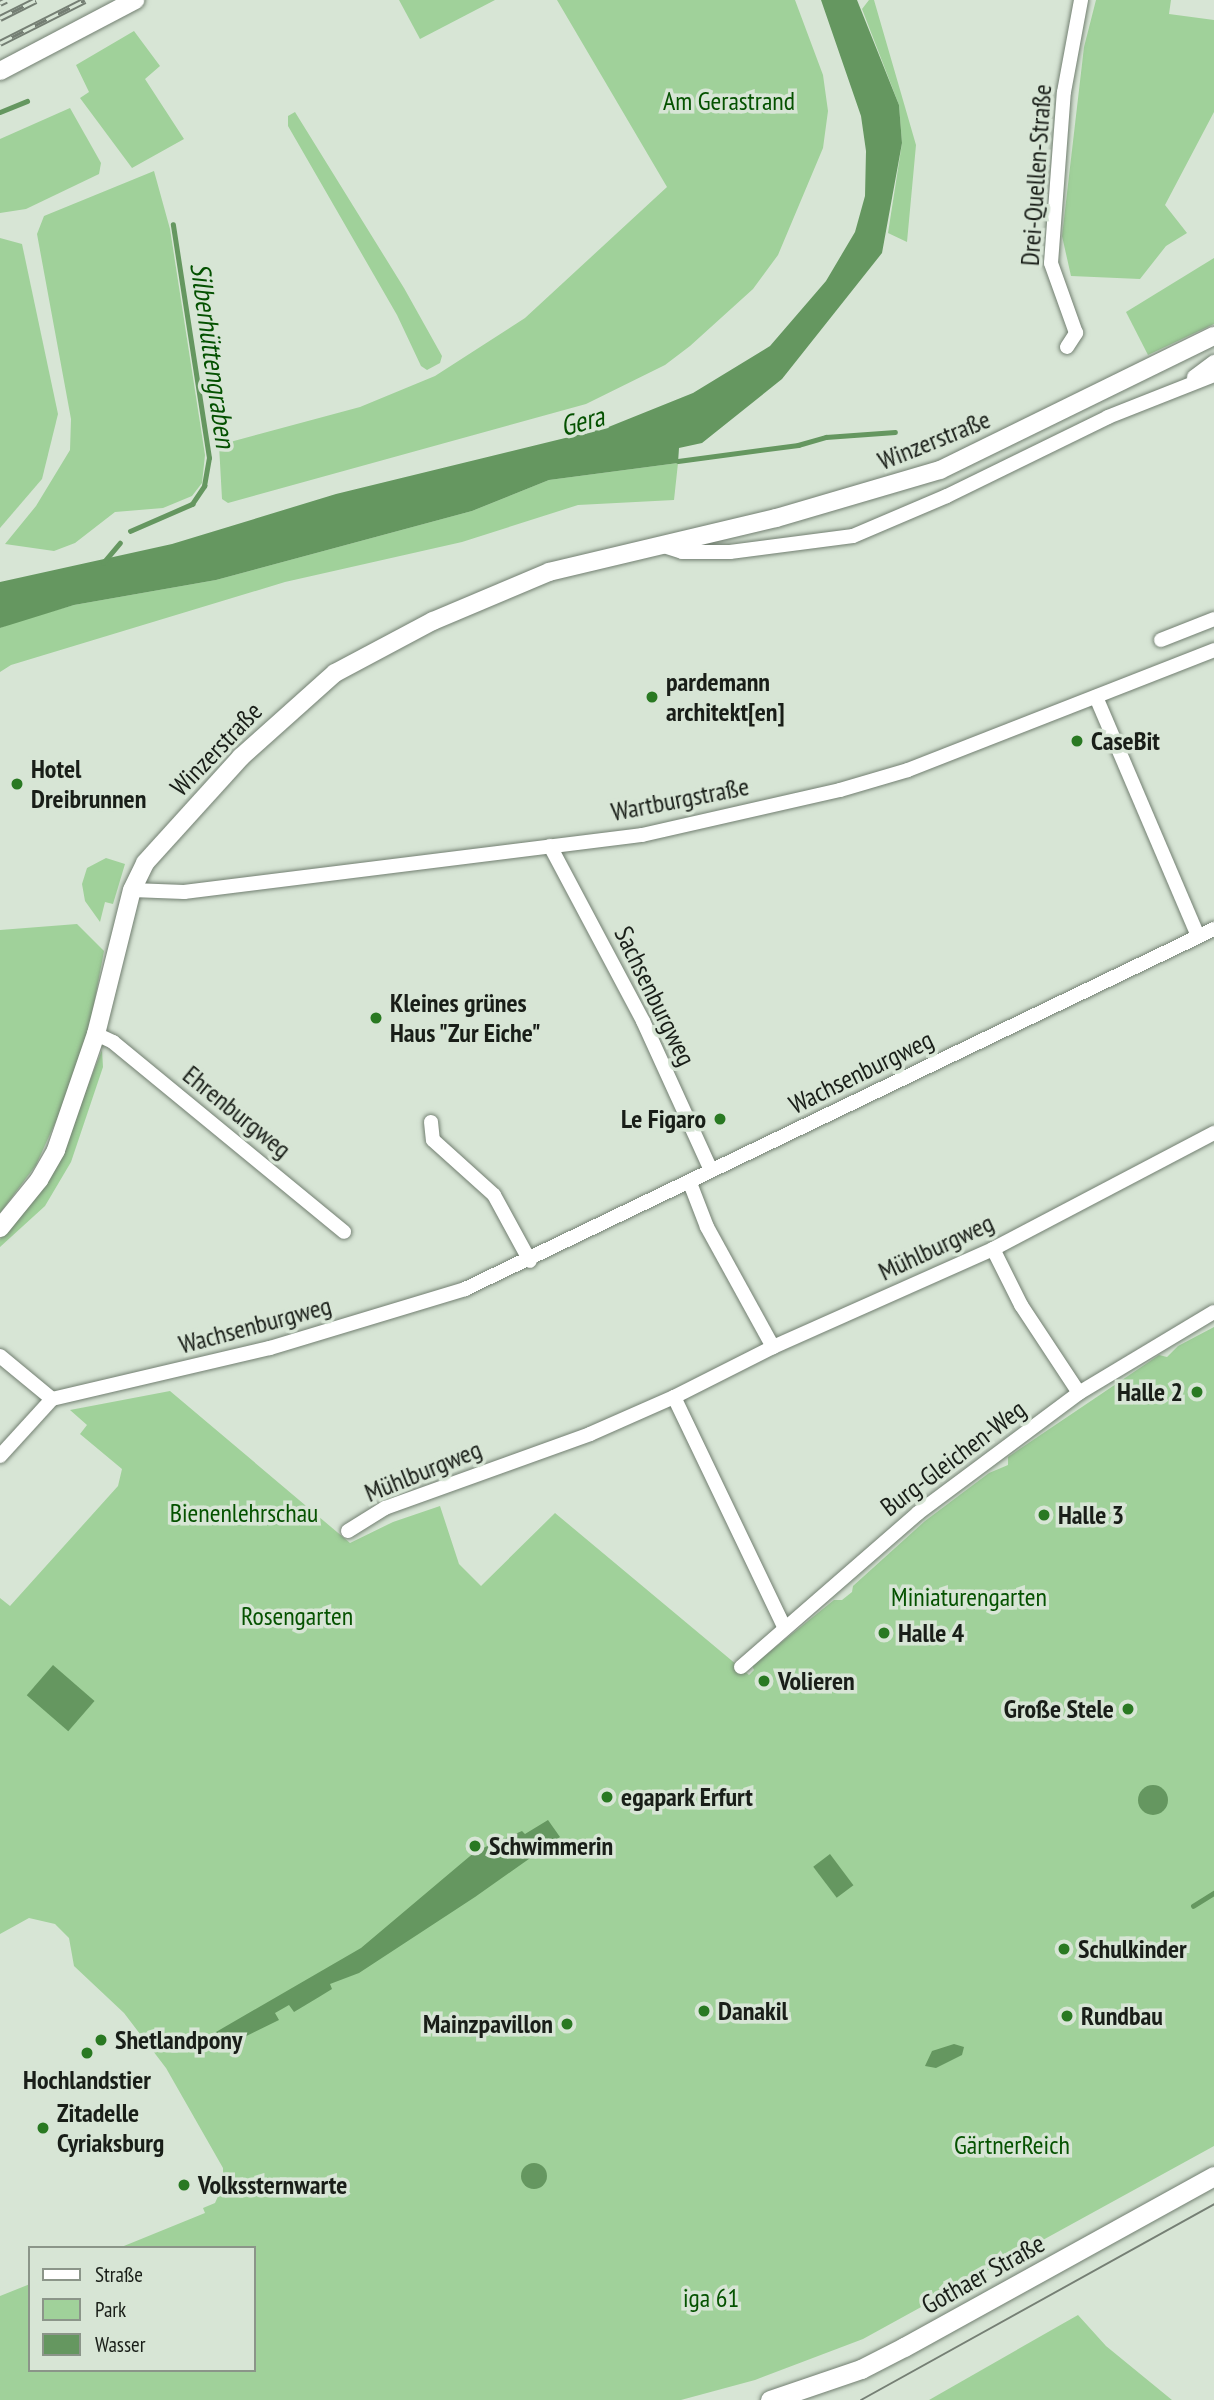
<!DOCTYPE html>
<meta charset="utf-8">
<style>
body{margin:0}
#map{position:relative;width:1214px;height:2400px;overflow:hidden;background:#d7e5d5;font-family:"PT Sans Narrow",sans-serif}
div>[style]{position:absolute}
.green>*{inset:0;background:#a0d19a}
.water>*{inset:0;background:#659760;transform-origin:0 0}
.round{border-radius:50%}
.stream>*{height:4.5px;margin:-2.25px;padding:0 2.25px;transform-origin:2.25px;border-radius:2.25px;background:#659760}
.roads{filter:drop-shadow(0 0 2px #727f71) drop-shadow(0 0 2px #727f71)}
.minor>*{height:14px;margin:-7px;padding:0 7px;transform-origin:7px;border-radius:7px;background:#fff}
.tertiary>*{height:18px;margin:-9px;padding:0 9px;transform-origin:9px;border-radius:9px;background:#fff}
.secondary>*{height:19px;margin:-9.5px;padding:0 9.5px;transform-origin:9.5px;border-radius:9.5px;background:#fff}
.tram>*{height:2px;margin:-1px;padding:0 1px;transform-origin:1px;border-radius:1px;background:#757f74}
.rail>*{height:7px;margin-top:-3.5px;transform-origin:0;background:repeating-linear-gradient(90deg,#d7e5d5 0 13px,#757f74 0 26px);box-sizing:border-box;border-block:2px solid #757f74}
.dots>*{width:19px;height:19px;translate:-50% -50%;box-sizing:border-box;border:4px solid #d7e5d5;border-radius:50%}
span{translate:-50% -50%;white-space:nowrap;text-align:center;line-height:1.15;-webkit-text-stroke:7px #d7e5d5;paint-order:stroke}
.park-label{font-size:26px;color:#055200}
.street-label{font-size:26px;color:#191e18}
.poi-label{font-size:26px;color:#191e18;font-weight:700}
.left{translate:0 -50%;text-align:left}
.right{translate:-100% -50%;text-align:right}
.water-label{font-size:28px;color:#045100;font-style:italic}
.legend{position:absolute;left:28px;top:2246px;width:228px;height:126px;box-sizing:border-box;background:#d7e5d5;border:2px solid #8b9589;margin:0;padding:9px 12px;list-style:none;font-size:21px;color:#191e18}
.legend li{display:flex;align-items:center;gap:14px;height:35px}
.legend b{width:35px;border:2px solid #8b9589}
</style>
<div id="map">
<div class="green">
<i style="clip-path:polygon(399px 0,495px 0,420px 39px)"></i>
<i style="clip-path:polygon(557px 0,795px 0,823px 75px,828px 111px,823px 148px,778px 255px,753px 289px,690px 346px,665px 365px,586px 404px,228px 503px,222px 499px,219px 445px,360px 407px,435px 376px,525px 318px,667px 187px)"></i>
<i style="clip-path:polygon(869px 0,874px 0,916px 145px,907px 242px,888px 233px,902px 143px,899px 105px,862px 9px)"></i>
<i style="clip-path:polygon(1096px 0,1171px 0,1169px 14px,1214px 20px,1214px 112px,1165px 205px,1187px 233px,1166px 246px,1140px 279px,1071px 276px,1062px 236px,1084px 47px)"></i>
<i style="clip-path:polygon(134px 31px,160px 66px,145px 79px,184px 139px,132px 168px,80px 98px,89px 92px,76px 65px)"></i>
<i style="clip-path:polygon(70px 108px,101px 163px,99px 174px,26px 209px,0 213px,0 139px)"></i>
<i style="clip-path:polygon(295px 112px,404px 288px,442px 356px,440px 363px,427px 370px,421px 366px,397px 315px,288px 126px,288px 116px)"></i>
<i style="clip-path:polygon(154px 171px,170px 229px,205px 455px,202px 483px,192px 496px,163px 508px,115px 512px,75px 543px,54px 551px,5px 544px,36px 506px,70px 450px,71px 419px,37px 234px,44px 216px)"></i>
<i style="clip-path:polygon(0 238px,22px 244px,58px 414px,42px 479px,0 528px)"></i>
<i style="clip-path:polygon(1214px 258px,1214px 324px,1148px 355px,1126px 312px)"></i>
<i style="clip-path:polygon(678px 463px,674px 500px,578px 505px,462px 542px,285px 582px,11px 665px,0 672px,0 628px,18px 621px,74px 605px,216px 580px,472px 511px,549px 480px)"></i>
<i style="clip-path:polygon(106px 858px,125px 864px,113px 904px,105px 902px,100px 922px,85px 901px,82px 884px,87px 868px)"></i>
<i style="clip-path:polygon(77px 924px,104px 951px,90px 1025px,66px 1099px,36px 1165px,0 1213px,0 930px)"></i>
<i style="clip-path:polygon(102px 1050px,103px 1067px,71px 1162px,45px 1206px,0 1247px,0 1239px,34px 1201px,57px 1164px)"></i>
<i style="clip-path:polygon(1214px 1327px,1214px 2146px,863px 2339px,755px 2380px,681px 2400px,0 2400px,0 2296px,30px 2284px,30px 2370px,254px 2370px,254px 2248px,119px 2248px,205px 2213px,203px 2208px,215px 2203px,223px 2185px,223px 2168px,166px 2068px,124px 2013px,74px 1966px,69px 1938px,55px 1924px,29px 1918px,0 1934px,0 1598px,10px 1606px,118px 1486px,122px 1469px,80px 1434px,87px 1425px,70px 1410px,170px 1391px,350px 1543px,393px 1522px,440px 1506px,459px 1564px,481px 1586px,555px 1513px,749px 1675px,754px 1670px,752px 1666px,834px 1600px,842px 1600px,852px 1592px,853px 1586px,925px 1521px,989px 1473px,1008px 1465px,1008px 1457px,1159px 1355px,1167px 1357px,1178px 1346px)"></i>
<i style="clip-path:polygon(1078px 2315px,1106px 2346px,1172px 2400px,929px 2400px)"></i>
</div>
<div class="water">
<i style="clip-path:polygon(821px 0,857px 0,899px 105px,902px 143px,882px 253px,782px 379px,702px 443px,679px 448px,678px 463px,549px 480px,472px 511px,216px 580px,74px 605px,0 628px,0 582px,172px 544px,336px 494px,606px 428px,693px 393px,770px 346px,826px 281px,855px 232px,865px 196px,866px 151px,861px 116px)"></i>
<i style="left:53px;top:1665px;width:55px;height:40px;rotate:41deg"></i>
<i class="round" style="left:1138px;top:1785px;width:30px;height:30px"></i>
<i style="clip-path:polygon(548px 1820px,560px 1837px,475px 1897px,359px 1973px,330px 1984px,332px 1989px,319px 1997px,294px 2012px,289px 2005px,275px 2013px,279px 2020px,224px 2047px,216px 2032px,361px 1948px,476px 1851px,522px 1831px,525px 1834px)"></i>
<i style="left:830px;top:1854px;width:39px;height:21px;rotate:53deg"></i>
<i style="clip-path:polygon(954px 2044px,964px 2047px,962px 2055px,936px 2068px,925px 2066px,932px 2051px)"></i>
<i class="round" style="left:521px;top:2163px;width:26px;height:26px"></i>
</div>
<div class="stream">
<i style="left:0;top:112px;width:29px;rotate:-22deg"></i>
<i style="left:678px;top:461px;width:121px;rotate:-7.6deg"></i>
<i style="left:798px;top:445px;width:29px;rotate:-16deg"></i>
<i style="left:826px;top:437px;width:69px;rotate:-4.1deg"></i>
<i style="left:130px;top:531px;width:68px;rotate:-23.5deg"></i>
<i style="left:192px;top:504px;width:22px;rotate:-56deg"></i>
<i style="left:204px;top:486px;width:28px;rotate:-80deg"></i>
<i style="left:209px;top:458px;width:236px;rotate:-98.8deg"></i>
<i style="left:103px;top:563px;width:26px;rotate:-50deg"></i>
<i style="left:1193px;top:1906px;width:25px;rotate:-32deg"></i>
</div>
<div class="roads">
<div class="minor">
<i style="left:1067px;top:347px;width:17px;rotate:-57deg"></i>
<i style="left:1076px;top:333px;width:74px;rotate:-109.7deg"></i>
<i style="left:1051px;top:263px;width:171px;rotate:-85.7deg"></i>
<i style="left:1064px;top:92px;width:94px;rotate:-79.5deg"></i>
<i style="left:1194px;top:377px;width:25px;rotate:-37deg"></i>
<i style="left:661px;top:545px;width:22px;rotate:18deg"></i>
<i style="left:682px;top:552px;width:48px"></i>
<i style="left:730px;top:552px;width:124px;rotate:-7.4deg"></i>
<i style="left:853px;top:536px;width:102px;rotate:-23.1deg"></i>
<i style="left:947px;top:496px;width:179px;rotate:-26.1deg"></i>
<i style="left:1108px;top:417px;width:114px;rotate:-21.6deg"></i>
<i style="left:1161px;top:640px;width:57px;rotate:-21.6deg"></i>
<i style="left:1096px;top:697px;width:260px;rotate:66.9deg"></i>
<i style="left:550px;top:846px;width:198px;rotate:62deg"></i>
<i style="left:643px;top:1021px;width:164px;rotate:65.5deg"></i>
<i style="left:132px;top:890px;width:52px;rotate:2.2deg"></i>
<i style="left:184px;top:892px;width:462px;rotate:-7.1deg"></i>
<i style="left:642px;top:835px;width:203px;rotate:-12.8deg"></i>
<i style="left:840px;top:790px;width:71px;rotate:-16.4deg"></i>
<i style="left:908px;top:770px;width:329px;rotate:-21.4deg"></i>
<i style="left:96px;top:1034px;width:19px;rotate:25deg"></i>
<i style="left:113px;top:1042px;width:299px;rotate:39.4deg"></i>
<i style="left:431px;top:1122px;width:18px;rotate:84deg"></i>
<i style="left:433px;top:1140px;width:82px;rotate:42deg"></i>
<i style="left:494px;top:1195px;width:75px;rotate:61.4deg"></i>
<i style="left:690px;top:1183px;width:47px;rotate:68.9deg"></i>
<i style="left:707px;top:1227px;width:137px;rotate:61.2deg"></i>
<i style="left:993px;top:1249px;width:63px;rotate:63.4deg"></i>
<i style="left:1021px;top:1305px;width:105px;rotate:56.6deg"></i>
<i style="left:0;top:1356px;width:67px;rotate:39.6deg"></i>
<i style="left:674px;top:1397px;width:255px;rotate:64.4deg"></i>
<i style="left:52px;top:1399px;width:224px;rotate:-13.2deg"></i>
<i style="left:270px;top:1348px;width:204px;rotate:-16.8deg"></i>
<i style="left:465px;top:1289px;width:831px;rotate:-25.67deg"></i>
<i style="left:0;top:1456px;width:77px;rotate:-47.6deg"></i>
<i style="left:348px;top:1531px;width:44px;rotate:-31.9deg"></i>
<i style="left:385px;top:1508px;width:218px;rotate:-19.8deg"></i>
<i style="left:590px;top:1434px;width:92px;rotate:-23.8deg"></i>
<i style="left:674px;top:1397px;width:111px;rotate:-26.8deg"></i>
<i style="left:773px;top:1347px;width:241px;rotate:-24deg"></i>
<i style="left:993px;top:1249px;width:250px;rotate:-27.7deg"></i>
<i style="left:741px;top:1667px;width:235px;rotate:-41deg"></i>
<i style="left:918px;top:1513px;width:201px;rotate:-36.7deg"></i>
<i style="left:1079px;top:1393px;width:157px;rotate:-31deg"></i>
</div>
<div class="tertiary">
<i style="left:0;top:71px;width:153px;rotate:-27.7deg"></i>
<i style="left:0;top:1228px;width:62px;rotate:-50.9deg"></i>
<i style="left:39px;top:1180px;width:34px;rotate:-60deg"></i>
<i style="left:56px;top:1150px;width:123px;rotate:-71deg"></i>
<i style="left:96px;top:1034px;width:148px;rotate:-76deg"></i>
<i style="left:132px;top:890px;width:30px;rotate:-64deg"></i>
<i style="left:145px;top:863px;width:143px;rotate:-47.8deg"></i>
<i style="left:241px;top:757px;width:126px;rotate:-41.8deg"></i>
<i style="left:335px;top:673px;width:111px;rotate:-28deg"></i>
<i style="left:433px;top:621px;width:126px;rotate:-22.9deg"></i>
<i style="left:549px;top:572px;width:233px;rotate:-13.4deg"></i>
<i style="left:776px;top:518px;width:171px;rotate:-16.3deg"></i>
<i style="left:940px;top:470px;width:305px;rotate:-26.1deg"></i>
</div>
<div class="secondary">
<i style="left:770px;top:2400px;width:96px;rotate:-18.8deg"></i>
<i style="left:861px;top:2369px;width:48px;rotate:-27.1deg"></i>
<i style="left:904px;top:2347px;width:354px;rotate:-28.9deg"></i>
</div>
</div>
<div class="tram">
<i style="left:861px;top:2400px;width:404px;rotate:-29deg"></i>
</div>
<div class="rail">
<i style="left:0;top:3px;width:7px;rotate:-27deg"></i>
<i style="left:0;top:18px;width:40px;rotate:-26.6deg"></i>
<i style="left:0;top:43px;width:95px;rotate:-26.8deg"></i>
</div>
<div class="dots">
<i style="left:652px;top:697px;background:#297922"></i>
<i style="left:1077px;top:741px;background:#297922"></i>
<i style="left:17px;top:784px;background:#297922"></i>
<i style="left:376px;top:1018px;background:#297922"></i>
<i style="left:720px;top:1119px;background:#297922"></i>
<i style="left:1197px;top:1392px;background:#297922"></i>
<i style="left:1044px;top:1515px;background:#297922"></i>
<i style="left:884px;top:1633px;background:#297922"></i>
<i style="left:764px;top:1681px;background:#297922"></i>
<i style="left:1128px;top:1709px;background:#297922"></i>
<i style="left:607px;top:1797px;background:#297922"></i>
<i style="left:475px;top:1846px;background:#297922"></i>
<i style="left:1064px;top:1949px;background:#297922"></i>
<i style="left:704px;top:2011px;background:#297922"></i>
<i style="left:1067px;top:2016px;background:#297922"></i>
<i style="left:567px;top:2024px;background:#297922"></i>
<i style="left:101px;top:2040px;background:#297922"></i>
<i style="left:87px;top:2053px;background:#297922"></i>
<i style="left:43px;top:2128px;background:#297922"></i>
<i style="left:184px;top:2185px;background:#297922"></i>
</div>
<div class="park-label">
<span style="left:729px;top:101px">Am Gerastrand</span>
<span style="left:244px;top:1513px">Bienenlehrschau</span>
<span style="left:969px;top:1597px">Miniaturengarten</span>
<span style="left:297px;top:1616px">Rosengarten</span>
<span style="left:1012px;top:2145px">GärtnerReich</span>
<span style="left:711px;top:2298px">iga 61</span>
</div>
<div class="street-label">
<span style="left:1036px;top:175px;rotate:-86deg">Drei-Quellen-Straße</span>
<span style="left:934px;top:440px;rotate:-22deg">Winzerstraße</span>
<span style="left:216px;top:749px;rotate:-46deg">Winzerstraße</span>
<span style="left:680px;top:799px;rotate:-11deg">Wartburgstraße</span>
<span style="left:655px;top:996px;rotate:64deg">Sachsenburgweg</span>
<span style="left:861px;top:1072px;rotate:-26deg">Wachsenburgweg</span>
<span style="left:237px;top:1112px;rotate:39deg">Ehrenburgweg</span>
<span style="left:936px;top:1247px;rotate:-25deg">Mühlburgweg</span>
<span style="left:255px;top:1325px;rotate:-15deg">Wachsenburgweg</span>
<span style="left:953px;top:1458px;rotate:-37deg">Burg-Gleichen-Weg</span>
<span style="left:423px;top:1471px;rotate:-22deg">Mühlburgweg</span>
<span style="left:983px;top:2274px;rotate:-29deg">Gothaer Straße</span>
</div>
<div class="poi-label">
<span class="left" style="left:666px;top:697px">pardemann<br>architekt[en]</span>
<span class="left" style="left:1091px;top:741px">CaseBit</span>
<span class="left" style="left:31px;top:784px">Hotel<br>Dreibrunnen</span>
<span class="left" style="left:390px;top:1018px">Kleines grünes<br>Haus "Zur Eiche"</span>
<span class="right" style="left:706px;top:1119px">Le Figaro</span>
<span class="right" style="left:1183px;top:1392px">Halle 2</span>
<span class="left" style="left:1058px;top:1515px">Halle 3</span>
<span class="left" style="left:898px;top:1633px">Halle 4</span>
<span class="left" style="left:778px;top:1681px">Volieren</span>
<span class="right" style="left:1114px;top:1709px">Große Stele</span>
<span class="left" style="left:621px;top:1797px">egapark Erfurt</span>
<span class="left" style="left:489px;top:1846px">Schwimmerin</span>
<span class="left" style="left:1078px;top:1949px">Schulkinder</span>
<span class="left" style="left:718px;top:2011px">Danakil</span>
<span class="left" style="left:1081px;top:2016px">Rundbau</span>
<span class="right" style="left:553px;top:2024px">Mainzpavillon</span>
<span class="left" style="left:115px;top:2040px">Shetlandpony</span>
<span style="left:87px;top:2080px">Hochlandstier</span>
<span class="left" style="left:57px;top:2128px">Zitadelle<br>Cyriaksburg</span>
<span class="left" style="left:198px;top:2185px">Volkssternwarte</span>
</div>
<div class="water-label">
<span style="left:213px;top:355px;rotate:82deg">Silberhüttengraben</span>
<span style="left:582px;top:421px;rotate:-15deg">Gera</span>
</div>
<ul class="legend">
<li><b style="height:9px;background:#fff"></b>Straße</li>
<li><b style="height:19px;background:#a0d19a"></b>Park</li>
<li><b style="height:19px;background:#659760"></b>Wasser</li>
</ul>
</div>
